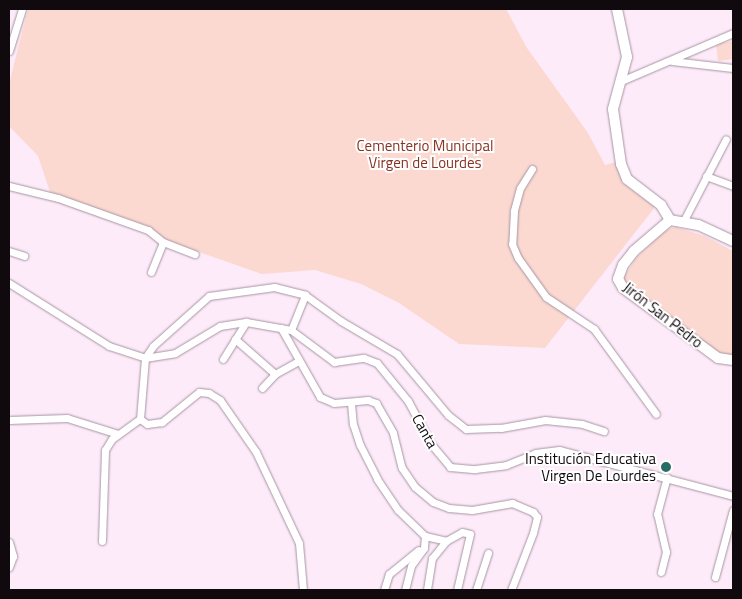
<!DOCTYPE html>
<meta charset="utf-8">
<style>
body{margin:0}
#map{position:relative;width:742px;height:599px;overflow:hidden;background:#feebfa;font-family:"Titillium Web",sans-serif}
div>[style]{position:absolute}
.green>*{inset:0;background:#fbd8d0}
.roads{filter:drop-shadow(0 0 1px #a695a3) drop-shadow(0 0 1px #a695a3)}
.street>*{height:7px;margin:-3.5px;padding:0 3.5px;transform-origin:3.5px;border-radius:3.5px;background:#fff}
.secondary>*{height:10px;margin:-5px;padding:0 5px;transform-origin:5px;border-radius:5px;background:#fff}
.dots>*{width:14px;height:14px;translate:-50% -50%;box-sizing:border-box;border:2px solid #fff;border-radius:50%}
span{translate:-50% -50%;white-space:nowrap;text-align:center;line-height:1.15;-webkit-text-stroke:4px #fff;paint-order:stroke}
.park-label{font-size:15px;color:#893121}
.street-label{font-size:15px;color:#100a0f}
.poi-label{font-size:15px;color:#100a0f}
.right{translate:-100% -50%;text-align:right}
.frame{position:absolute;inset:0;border:10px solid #100a0f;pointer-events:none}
</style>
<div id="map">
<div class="green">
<i style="clip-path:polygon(28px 9px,506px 9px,527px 48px,588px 133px,605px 165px,616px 162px,623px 183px,655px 207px,545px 348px,459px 344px,399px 303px,361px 284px,315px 270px,262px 274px,53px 201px,38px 156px,9px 126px,9px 84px)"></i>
<i style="clip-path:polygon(733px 41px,733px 59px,718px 61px,716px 44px)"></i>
<i style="clip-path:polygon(675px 227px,705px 236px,733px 251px,733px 356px,718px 352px,637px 294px,625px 282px,624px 277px,636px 258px,664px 231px)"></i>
</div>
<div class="roads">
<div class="street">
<i style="left:9px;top:51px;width:44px;rotate:-72.8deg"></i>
<i style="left:672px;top:61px;width:61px;rotate:6.5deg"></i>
<i style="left:621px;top:81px;width:122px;rotate:-23.2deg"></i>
<i style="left:532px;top:169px;width:22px;rotate:122deg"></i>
<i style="left:520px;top:188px;width:24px;rotate:105deg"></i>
<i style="left:514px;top:211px;width:33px;rotate:93deg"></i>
<i style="left:512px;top:244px;width:15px;rotate:67deg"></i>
<i style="left:518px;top:258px;width:48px;rotate:54.3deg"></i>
<i style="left:546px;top:297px;width:58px;rotate:33.7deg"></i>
<i style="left:594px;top:329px;width:105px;rotate:53.9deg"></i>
<i style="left:706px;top:176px;width:29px;rotate:20deg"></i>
<i style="left:9px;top:186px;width:50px;rotate:13.8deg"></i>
<i style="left:58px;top:198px;width:96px;rotate:19.6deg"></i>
<i style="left:148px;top:230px;width:19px;rotate:39deg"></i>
<i style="left:163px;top:242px;width:34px;rotate:21deg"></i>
<i style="left:683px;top:222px;width:93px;rotate:-62.6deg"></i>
<i style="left:9px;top:251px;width:16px;rotate:18deg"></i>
<i style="left:151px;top:272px;width:32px;rotate:-68deg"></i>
<i style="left:9px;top:283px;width:118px;rotate:32.2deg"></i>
<i style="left:109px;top:346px;width:38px;rotate:18deg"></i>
<i style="left:145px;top:358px;width:30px;rotate:-9deg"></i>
<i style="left:175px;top:353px;width:52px;rotate:-31deg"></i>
<i style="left:220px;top:326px;width:26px;rotate:-9deg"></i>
<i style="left:246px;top:322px;width:46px;rotate:10.1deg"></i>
<i style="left:291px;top:330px;width:54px;rotate:36.7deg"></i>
<i style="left:334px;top:362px;width:30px;rotate:-8deg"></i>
<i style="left:364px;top:358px;width:14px;rotate:21deg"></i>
<i style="left:377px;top:363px;width:49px;rotate:50.8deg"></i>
<i style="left:408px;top:401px;width:49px;rotate:61.9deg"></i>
<i style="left:431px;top:444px;width:30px;rotate:50deg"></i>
<i style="left:450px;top:467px;width:25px;rotate:5deg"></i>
<i style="left:475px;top:469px;width:31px;rotate:-7deg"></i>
<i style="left:506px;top:465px;width:31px;rotate:-22deg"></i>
<i style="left:535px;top:453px;width:24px;rotate:-7deg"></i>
<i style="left:559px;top:450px;width:180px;rotate:14.8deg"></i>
<i style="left:281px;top:328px;width:79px;rotate:60.5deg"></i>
<i style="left:320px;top:397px;width:15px;rotate:23deg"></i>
<i style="left:334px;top:403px;width:34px;rotate:-5deg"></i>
<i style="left:368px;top:400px;width:9px;rotate:21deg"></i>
<i style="left:376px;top:403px;width:34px;rotate:60deg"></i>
<i style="left:393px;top:433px;width:36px;rotate:76deg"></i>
<i style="left:402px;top:468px;width:23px;rotate:56deg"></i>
<i style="left:415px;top:487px;width:23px;rotate:40deg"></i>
<i style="left:433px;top:502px;width:17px;rotate:21deg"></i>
<i style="left:449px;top:508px;width:23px;rotate:5deg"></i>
<i style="left:472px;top:510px;width:41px;rotate:-9.9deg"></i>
<i style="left:512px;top:503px;width:23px;rotate:23deg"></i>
<i style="left:533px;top:512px;width:6px;rotate:51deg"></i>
<i style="left:537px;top:517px;width:16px;rotate:104deg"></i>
<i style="left:533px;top:533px;width:61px;rotate:111.1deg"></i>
<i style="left:291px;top:330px;width:38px;rotate:-68deg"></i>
<i style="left:235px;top:339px;width:53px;rotate:41.2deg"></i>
<i style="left:223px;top:359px;width:44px;rotate:-58.1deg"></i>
<i style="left:262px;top:388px;width:19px;rotate:-47deg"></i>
<i style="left:275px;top:374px;width:26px;rotate:-29deg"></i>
<i style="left:351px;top:403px;width:21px;rotate:85deg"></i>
<i style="left:353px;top:424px;width:22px;rotate:72deg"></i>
<i style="left:360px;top:445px;width:38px;rotate:63deg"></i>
<i style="left:377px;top:479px;width:37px;rotate:56deg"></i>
<i style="left:398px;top:510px;width:37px;rotate:44deg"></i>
<i style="left:425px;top:536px;width:12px;rotate:95deg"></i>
<i style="left:424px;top:548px;width:22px;rotate:126deg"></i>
<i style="left:411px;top:566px;width:25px;rotate:104deg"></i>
<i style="left:9px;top:420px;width:58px;rotate:-2deg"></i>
<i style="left:67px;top:418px;width:53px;rotate:17.4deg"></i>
<i style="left:425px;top:536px;width:22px;rotate:13deg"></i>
<i style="left:446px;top:541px;width:22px;rotate:129deg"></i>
<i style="left:432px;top:558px;width:32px;rotate:99deg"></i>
<i style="left:102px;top:541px;width:91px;rotate:-88.1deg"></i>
<i style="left:105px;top:450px;width:13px;rotate:-58deg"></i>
<i style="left:112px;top:439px;width:34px;rotate:-36deg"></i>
<i style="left:446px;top:541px;width:18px;rotate:-29deg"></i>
<i style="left:462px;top:532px;width:8px;rotate:14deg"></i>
<i style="left:470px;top:534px;width:57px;rotate:103.1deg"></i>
<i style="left:9px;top:542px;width:15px;rotate:74deg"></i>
<i style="left:13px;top:556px;width:12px;rotate:110deg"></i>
<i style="left:661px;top:572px;width:21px;rotate:-76deg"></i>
<i style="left:666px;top:552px;width:39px;rotate:-103deg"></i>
<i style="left:657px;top:514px;width:38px;rotate:-75deg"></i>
<i style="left:715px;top:577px;width:69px;rotate:-75deg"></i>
<i style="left:303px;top:590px;width:47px;rotate:-94.9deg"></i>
<i style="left:299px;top:543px;width:101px;rotate:-115.3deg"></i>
<i style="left:256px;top:452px;width:63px;rotate:-124.7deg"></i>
<i style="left:220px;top:400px;width:13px;rotate:-148deg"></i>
<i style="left:209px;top:393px;width:10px;rotate:-174deg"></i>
<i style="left:199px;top:392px;width:48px;rotate:141deg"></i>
<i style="left:162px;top:422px;width:15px;rotate:172deg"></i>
<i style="left:147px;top:424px;width:9px;rotate:-144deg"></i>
<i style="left:140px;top:419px;width:61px;rotate:-85.3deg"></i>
<i style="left:145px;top:358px;width:14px;rotate:-56deg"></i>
<i style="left:153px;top:346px;width:75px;rotate:-41.8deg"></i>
<i style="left:209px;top:296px;width:66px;rotate:-7.9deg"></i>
<i style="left:274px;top:287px;width:32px;rotate:14deg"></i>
<i style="left:305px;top:295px;width:44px;rotate:35.8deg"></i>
<i style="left:341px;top:321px;width:65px;rotate:30.5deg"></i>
<i style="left:397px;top:354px;width:80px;rotate:50.1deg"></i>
<i style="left:448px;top:415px;width:23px;rotate:38deg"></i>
<i style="left:466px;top:429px;width:35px;rotate:-2deg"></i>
<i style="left:501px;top:428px;width:45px;rotate:-10.3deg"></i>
<i style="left:545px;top:420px;width:37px;rotate:6deg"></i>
<i style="left:582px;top:424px;width:23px;rotate:18deg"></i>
<i style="left:384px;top:590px;width:17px;rotate:-73deg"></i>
<i style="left:389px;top:574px;width:38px;rotate:-39deg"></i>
<i style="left:476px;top:590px;width:39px;rotate:-72deg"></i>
</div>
<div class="secondary">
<i style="left:617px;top:9px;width:49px;rotate:78.2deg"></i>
<i style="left:627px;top:57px;width:54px;rotate:105.1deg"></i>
<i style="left:613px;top:109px;width:56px;rotate:81.7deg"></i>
<i style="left:621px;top:164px;width:16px;rotate:68deg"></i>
<i style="left:627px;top:179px;width:43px;rotate:37.4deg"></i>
<i style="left:661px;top:205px;width:17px;rotate:59deg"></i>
<i style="left:733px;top:241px;width:38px;rotate:-155deg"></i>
<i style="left:698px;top:225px;width:28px;rotate:-170deg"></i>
<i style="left:670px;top:220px;width:48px;rotate:139.3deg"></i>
<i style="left:634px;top:251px;width:18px;rotate:128deg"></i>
<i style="left:623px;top:265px;width:15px;rotate:110deg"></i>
<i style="left:618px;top:279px;width:10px;rotate:61deg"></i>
<i style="left:623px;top:288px;width:118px;rotate:36.4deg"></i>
<i style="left:718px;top:358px;width:15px;rotate:8deg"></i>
</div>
</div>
<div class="dots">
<i style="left:666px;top:467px;background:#266e66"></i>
</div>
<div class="park-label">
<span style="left:425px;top:154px">Cementerio Municipal<br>Virgen de Lourdes</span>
</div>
<div class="street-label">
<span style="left:663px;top:315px;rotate:38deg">Jirón San Pedro</span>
<span style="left:425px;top:431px;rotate:61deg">Canta</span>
</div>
<div class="poi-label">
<span class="right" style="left:656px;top:467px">Institución Educativa<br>Virgen De Lourdes</span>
</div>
<div class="frame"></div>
</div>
